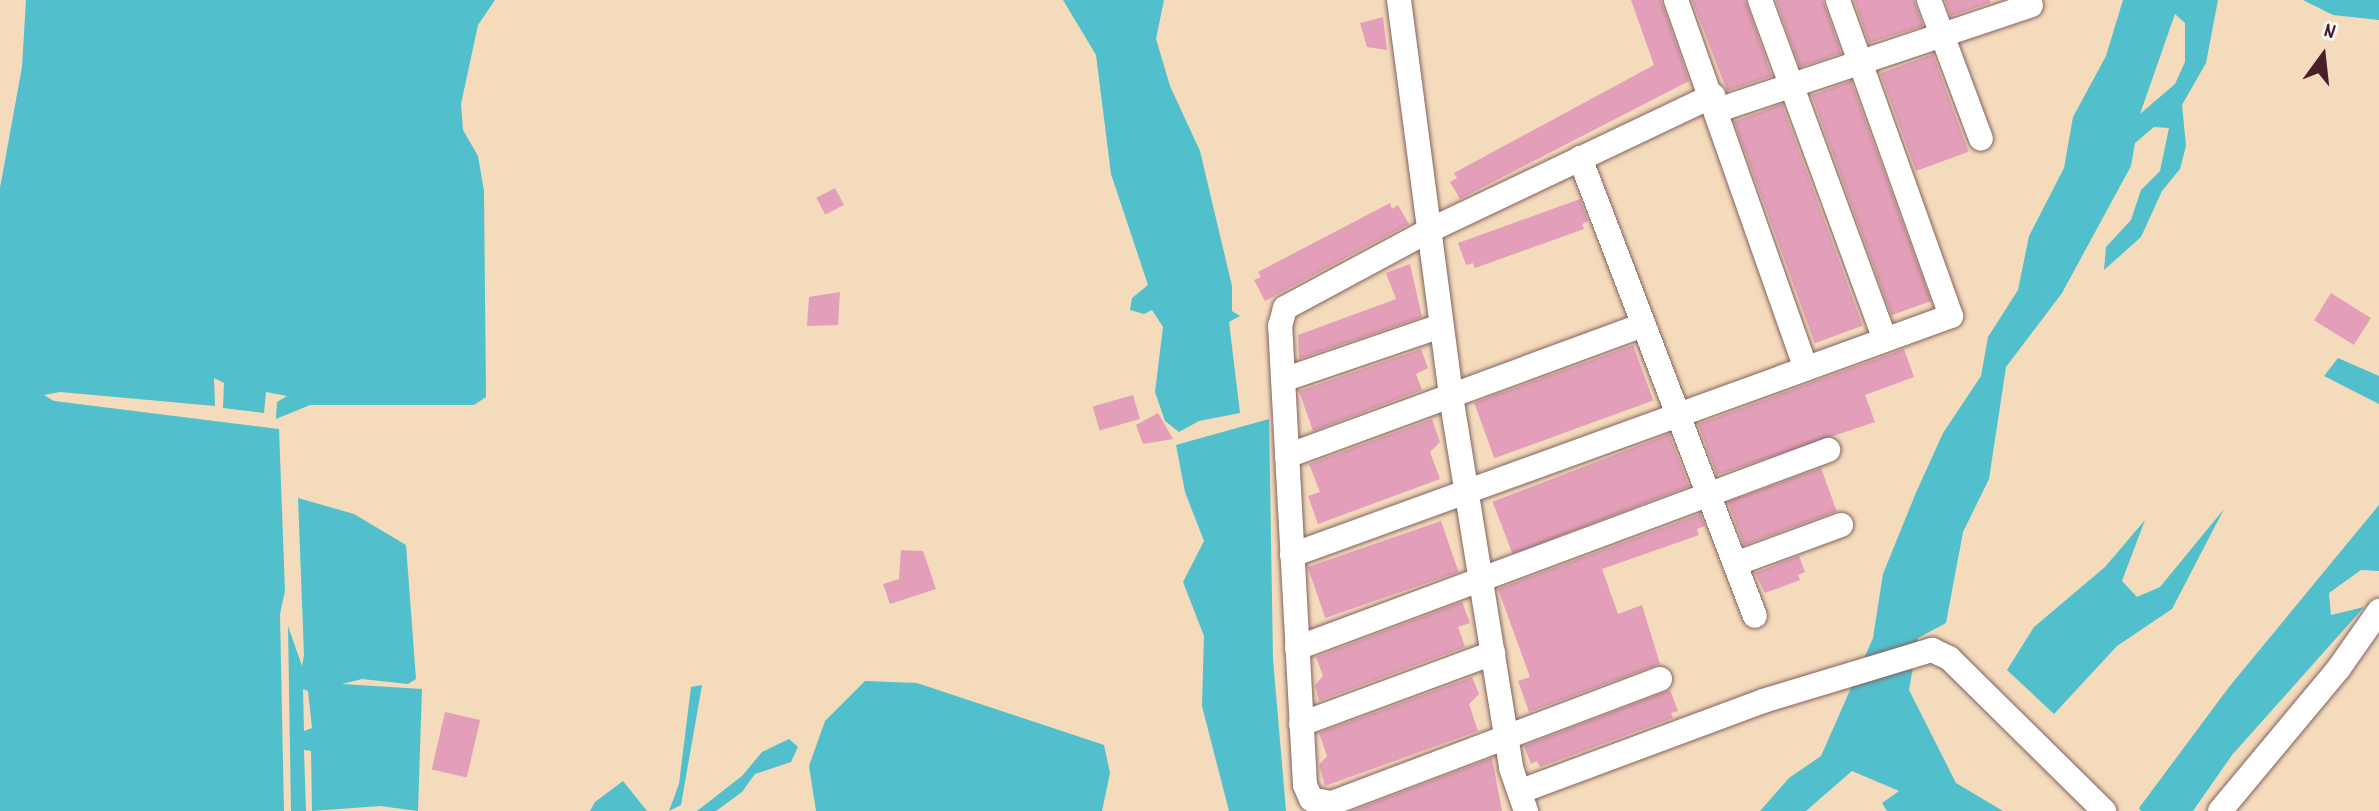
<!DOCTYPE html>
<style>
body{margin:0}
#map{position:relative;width:2379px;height:811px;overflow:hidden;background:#f3dbbc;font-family:Dekko,sans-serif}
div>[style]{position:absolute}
.water>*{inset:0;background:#52bfcc}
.building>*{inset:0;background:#e39fb9;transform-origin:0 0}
.roads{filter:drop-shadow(0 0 2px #85615e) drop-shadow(0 0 2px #85615e)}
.minor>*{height:24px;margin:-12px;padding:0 12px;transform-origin:12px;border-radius:12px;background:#fff}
span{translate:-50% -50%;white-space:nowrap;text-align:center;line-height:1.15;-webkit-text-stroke:6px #f6f6f2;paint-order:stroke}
.north{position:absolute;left:2283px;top:16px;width:80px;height:80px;-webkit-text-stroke:6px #f6f6f2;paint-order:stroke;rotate:15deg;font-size:22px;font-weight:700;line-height:32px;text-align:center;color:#4a1f2b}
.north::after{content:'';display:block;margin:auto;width:28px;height:36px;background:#4a1f2b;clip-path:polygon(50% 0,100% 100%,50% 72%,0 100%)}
</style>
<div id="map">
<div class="water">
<i style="clip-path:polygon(26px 0,495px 0,478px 25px,461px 104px,463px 130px,478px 156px,484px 191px,486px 397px,474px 405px,310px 405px,276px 419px,277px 402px,287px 396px,266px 392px,264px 413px,223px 408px,224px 383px,214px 378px,215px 406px,60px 392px,44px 395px,54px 401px,279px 429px,285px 591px,280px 614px,284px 811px,0 811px,0 188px,22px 67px)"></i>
<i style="clip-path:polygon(1063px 0,1164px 0,1156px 39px,1170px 86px,1200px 151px,1232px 286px,1232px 311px,1240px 316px,1229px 322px,1240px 413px,1199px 421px,1179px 432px,1165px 421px,1155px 392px,1163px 327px,1152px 310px,1144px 314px,1130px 310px,1132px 298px,1148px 285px,1111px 174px,1096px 55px)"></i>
<i style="clip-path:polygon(evenodd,2123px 0,2218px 0,2206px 63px,2182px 105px,2186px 146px,2180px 169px,2162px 191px,2141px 237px,2104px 270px,2106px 247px,2131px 220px,2141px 190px,2160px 171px,2169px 128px,2154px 127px,2135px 143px,2131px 166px,2062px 293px,2006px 367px,1989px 479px,1963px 532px,1946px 623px,1918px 638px,1909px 690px,1956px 783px,2003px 811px,1887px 811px,1882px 803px,1899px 791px,1852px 771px,1806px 811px,1760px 811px,1789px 778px,1821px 756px,1873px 638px,1883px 574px,1915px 495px,1943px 433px,1981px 376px,1988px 337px,2018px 290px,2029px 236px,2064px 168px,2073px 117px,2106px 56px,2123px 0,2175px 14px,2185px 23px,2185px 62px,2175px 84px,2140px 114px,2175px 14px)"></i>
<i style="clip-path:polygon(2303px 0,2379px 0,2379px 20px,2333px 15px)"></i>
<i style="clip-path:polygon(2338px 358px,2379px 376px,2379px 404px,2324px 376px)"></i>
<i style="clip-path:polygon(1269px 419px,1273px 659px,1286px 811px,1229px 811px,1202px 706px,1204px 636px,1183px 582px,1204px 541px,1185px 492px,1176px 445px)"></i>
<i style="clip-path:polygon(evenodd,298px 498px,354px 514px,406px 545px,416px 679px,408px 684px,362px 679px,342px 684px,422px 689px,418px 811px,380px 806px,312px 811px,311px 751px,304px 750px,306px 811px,291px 811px,288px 626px,302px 666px,304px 655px,298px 498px,303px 689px,308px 691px,312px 728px,304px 731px,303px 689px)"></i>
<i style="clip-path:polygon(2379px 505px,2379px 571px,2361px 570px,2329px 593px,2331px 615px,2364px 607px,2232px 755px,2193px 811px,2141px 811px,2139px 808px,2229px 687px)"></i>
<i style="clip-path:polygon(2224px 509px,2172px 609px,2117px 646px,2054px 714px,2007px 670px,2034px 627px,2105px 567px,2145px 520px,2122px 581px,2137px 597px,2160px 587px)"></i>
<i style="clip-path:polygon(865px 681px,917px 683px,1104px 745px,1110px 773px,1102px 811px,816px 811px,809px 766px,825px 721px)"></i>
<i style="clip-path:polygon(702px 685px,681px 805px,669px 811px,679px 784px,691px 687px)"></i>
<i style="clip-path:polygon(789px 739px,798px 747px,791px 762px,755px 774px,742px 792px,716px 811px,697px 811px,742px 776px,762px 752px)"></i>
<i style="clip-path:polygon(623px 781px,647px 811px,590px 811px,595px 802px)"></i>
</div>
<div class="building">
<i style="clip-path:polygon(1631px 0,1661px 0,1689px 81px,1460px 199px,1450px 182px,1457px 178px,1454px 173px,1654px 65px)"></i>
<i style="clip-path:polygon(1692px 0,1745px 0,1772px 76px,1727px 91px)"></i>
<i style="clip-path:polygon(1776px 0,1823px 0,1841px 53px,1800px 67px)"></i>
<i style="clip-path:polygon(1854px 0,1914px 0,1923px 26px,1869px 43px)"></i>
<i style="clip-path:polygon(1945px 0,1990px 0,1990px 3px,1951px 16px)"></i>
<i style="clip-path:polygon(1383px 17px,1387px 50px,1367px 47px,1360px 23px)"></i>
<i style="left:1933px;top:54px;width:104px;height:56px;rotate:70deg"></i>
<i style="left:1851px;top:81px;width:234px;height:42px;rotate:70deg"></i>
<i style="left:1782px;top:104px;width:236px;height:51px;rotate:70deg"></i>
<i style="left:835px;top:188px;width:19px;height:21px;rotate:62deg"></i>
<i style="clip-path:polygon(1580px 199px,1588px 221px,1582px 224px,1584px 229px,1475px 268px,1473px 263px,1466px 265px,1458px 243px)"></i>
<i style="clip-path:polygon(1390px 203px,1392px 209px,1398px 205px,1409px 224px,1265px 301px,1254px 280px,1261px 277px,1258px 272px)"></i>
<i style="clip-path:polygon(1410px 264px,1422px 317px,1299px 359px,1298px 335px,1396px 299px,1386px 273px)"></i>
<i style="clip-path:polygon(840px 292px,838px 325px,807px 326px,809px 297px)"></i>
<i style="left:2331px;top:293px;width:47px;height:32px;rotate:32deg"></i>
<i style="left:1633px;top:345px;width:59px;height:169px;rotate:70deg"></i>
<i style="clip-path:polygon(1421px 349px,1428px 368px,1416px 374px,1422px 390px,1313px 431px,1299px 391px)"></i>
<i style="clip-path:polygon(1904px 349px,1914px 377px,1865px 395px,1875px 422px,1717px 475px,1698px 424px)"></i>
<i style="left:1133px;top:395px;width:25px;height:42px;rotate:74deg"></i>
<i style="clip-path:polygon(1158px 413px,1173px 439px,1143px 444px,1136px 425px)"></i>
<i style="clip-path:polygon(1432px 419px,1440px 442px,1430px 452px,1440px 479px,1318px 524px,1308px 496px,1320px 492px,1309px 464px)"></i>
<i style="left:1669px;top:434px;width:56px;height:189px;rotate:69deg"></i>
<i style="left:1821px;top:468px;width:46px;height:99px;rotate:70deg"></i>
<i style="clip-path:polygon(1700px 514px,1705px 526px,1697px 529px,1699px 535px,1602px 569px,1618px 614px,1642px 605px,1660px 664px,1529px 712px,1518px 681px,1530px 677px,1498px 589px)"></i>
<i style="left:1441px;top:521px;width:54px;height:141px;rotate:71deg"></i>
<i style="clip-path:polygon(901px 550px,923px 551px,936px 589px,890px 604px,883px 584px,899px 579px)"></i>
<i style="clip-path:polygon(1799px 556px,1805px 572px,1798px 575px,1800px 580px,1765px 593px,1755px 573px)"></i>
<i style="clip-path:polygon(1462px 602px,1470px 623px,1458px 627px,1465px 647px,1319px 701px,1315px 685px,1323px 676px,1316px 657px)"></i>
<i style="clip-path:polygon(1472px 677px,1479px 694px,1469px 704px,1478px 731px,1325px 786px,1319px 765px,1327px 756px,1319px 733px)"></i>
<i style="clip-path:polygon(1670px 690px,1678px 711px,1671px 713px,1673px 718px,1540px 767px,1537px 761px,1531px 764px,1524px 746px)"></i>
<i style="left:445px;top:712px;width:36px;height:59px;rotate:13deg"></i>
<i style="clip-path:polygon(1492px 758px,1502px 811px,1352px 811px)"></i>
</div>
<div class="roads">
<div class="minor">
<i style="left:1399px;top:0;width:399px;rotate:82.5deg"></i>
<i style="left:1451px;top:396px;width:377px;rotate:80.8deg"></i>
<i style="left:1511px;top:768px;width:46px;rotate:70.8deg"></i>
<i style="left:1676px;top:0;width:391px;rotate:70.6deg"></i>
<i style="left:1760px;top:0;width:362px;rotate:69.8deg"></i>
<i style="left:1929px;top:0;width:148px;rotate:69.5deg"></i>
<i style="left:1718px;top:110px;width:330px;rotate:-18.5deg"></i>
<i style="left:1580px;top:158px;width:490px;rotate:69.1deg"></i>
<i style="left:1283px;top:380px;width:167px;rotate:-18.9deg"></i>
<i style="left:1287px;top:456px;width:380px;rotate:-20.2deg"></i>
<i style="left:1292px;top:555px;width:701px;rotate:-19.93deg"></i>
<i style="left:1951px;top:316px;width:336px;rotate:-109.7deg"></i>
<i style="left:1735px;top:564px;width:113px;rotate:-20.2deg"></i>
<i style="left:1297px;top:648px;width:567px;rotate:-20.45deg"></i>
<i style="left:1660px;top:679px;width:352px;rotate:159.3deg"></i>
<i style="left:1331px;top:803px;width:20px;rotate:-169deg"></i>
<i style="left:1311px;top:799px;width:15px;rotate:-113deg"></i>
<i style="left:1305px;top:785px;width:460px;rotate:-93.1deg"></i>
<i style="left:1280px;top:326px;width:19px;rotate:-74deg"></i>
<i style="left:1285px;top:308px;width:160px;rotate:-28.3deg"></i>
<i style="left:1426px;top:232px;width:318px;rotate:-25.4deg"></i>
<i style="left:1301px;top:724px;width:205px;rotate:-20.3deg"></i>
<i style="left:1521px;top:791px;width:258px;rotate:-20.4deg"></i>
<i style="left:1763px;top:701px;width:177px;rotate:-16.8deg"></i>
<i style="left:1932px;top:650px;width:19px;rotate:25deg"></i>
<i style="left:1949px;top:658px;width:218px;rotate:44.6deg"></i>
<i style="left:2220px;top:811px;width:186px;rotate:-50.2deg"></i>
<i style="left:2339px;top:668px;width:70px;rotate:-54.9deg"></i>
</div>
</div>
<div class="north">N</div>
</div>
